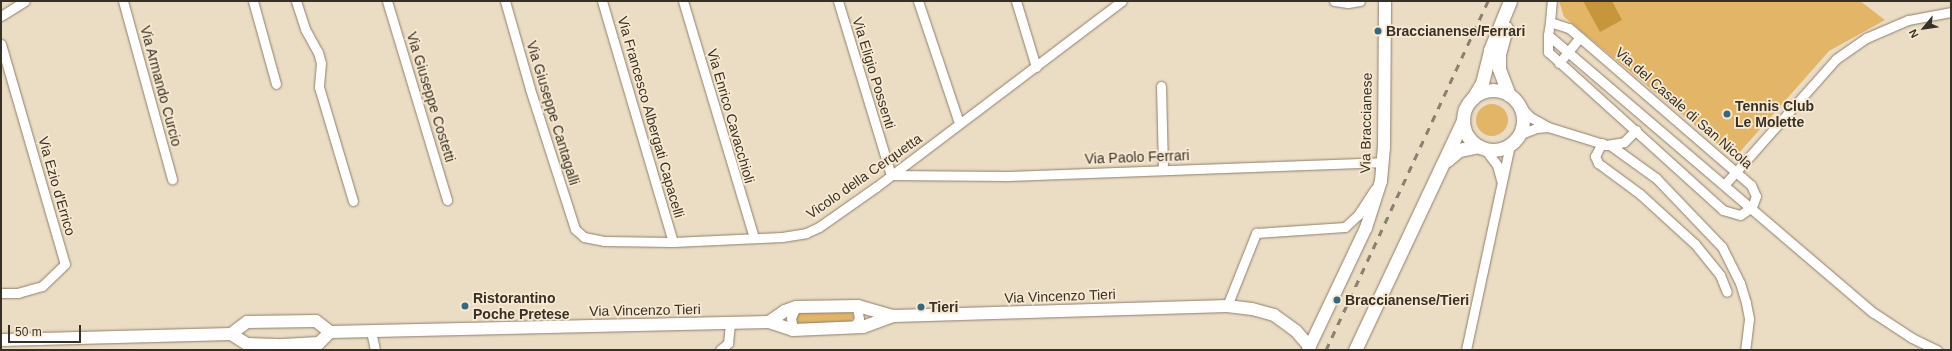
<!DOCTYPE html>
<style>
body{margin:0}
#map{position:relative;width:1952px;height:351px;overflow:hidden;background:#ebdcc4;font-family:Arial,sans-serif}
div>[style]{position:absolute}
.green>*{inset:0;background:#e3b566}
.round{border-radius:50%}
.water>*{inset:0;background:#c7963c}
.roads{filter:drop-shadow(0 0 1px #8d7f69) drop-shadow(0 0 1px #8d7f69)}
.minor>*{height:9px;margin:-4.5px;padding:0 4.5px;transform-origin:4.5px;border-radius:4.5px;background:#fff}
.tertiary>*{height:12px;margin:-6px;padding:0 6px;transform-origin:6px;border-radius:6px;background:#fff}
.secondary>*{height:13px;margin:-6.5px;padding:0 6.5px;transform-origin:6.5px;border-radius:6.5px;background:#fff}
.secondary>.ring{margin:-6.5px;padding:0;box-sizing:content-box;background:none;border:13px solid #fff;border-radius:50%}
.rail>*{height:3px;margin-top:-1.5px;transform-origin:0;background:repeating-linear-gradient(90deg,#8a8070 0 7px,transparent 0 14px)}
.dots>*{width:11px;height:11px;translate:-50% -50%;box-sizing:border-box;border:2px solid #f8e9d1;border-radius:50%}
span{translate:-50% -50%;white-space:nowrap;text-align:center;line-height:1.15;-webkit-text-stroke:3.5px #f8e9d1;paint-order:stroke}
.poi-label{font-size:14px;color:#363027;font-weight:700}
.left{translate:0 -50%;text-align:left}
.street-label{font-size:14px;color:#363027}
.frame{position:absolute;inset:0;border:2px solid #363027;pointer-events:none}
.north{position:absolute;left:1904px;top:8px;width:40px;height:40px;-webkit-text-stroke:3px #f8e9d1;paint-order:stroke;rotate:241deg;font-size:11px;font-weight:700;line-height:16px;text-align:center;color:#363027}
.north::after{content:'';display:block;margin:auto;width:14px;height:18px;background:#363027;clip-path:polygon(50% 0,100% 100%,50% 72%,0 100%)}
.scale{position:absolute;left:8px;top:325px;width:73px;height:18px;box-sizing:border-box;border:2px solid #363027;border-top:0;padding-left:5px;font-size:12px;line-height:14px;white-space:nowrap;color:#363027;-webkit-text-stroke:3px #f8e9d1;paint-order:stroke}
</style>
<div id="map">
<div class="green">
<i style="clip-path:polygon(1559px 1px,1860px 1px,1885px 20px,1829px 51px,1738px 154px,1731px 155px,1564px 17px)"></i>
<i class="round" style="left:1476px;top:104px;width:32px;height:32px"></i>
<i style="clip-path:polygon(852px 312px,854px 317px,850px 322px,799px 324px,795px 321px,797px 313px)"></i>
</div>
<div class="water">
<i style="clip-path:polygon(1583px 1px,1612px 1px,1622px 20px,1600px 32px)"></i>
</div>
<div class="roads">
<div class="minor">
<i style="left:123px;top:1px;width:185px;rotate:74.6deg"></i>
<i style="left:253px;top:1px;width:86px;rotate:74.5deg"></i>
<i style="left:296px;top:1px;width:29px;rotate:72deg"></i>
<i style="left:305px;top:29px;width:26px;rotate:61deg"></i>
<i style="left:318px;top:52px;width:11px;rotate:75deg"></i>
<i style="left:321px;top:63px;width:24px;rotate:95deg"></i>
<i style="left:319px;top:87px;width:119px;rotate:73.4deg"></i>
<i style="left:387px;top:1px;width:208px;rotate:73.2deg"></i>
<i style="left:505px;top:1px;width:91px;rotate:74.1deg"></i>
<i style="left:530px;top:89px;width:147px;rotate:72.2deg"></i>
<i style="left:575px;top:229px;width:12px;rotate:42deg"></i>
<i style="left:584px;top:237px;width:20px;rotate:11deg"></i>
<i style="left:604px;top:241px;width:69px;rotate:0.8deg"></i>
<i style="left:673px;top:242px;width:109px;rotate:-2.6deg"></i>
<i style="left:782px;top:237px;width:24px;rotate:-9deg"></i>
<i style="left:806px;top:233px;width:14px;rotate:-25deg"></i>
<i style="left:819px;top:227px;width:70px;rotate:-35.1deg"></i>
<i style="left:876px;top:187px;width:308px;rotate:-37.1deg"></i>
<i style="left:602px;top:1px;width:251px;rotate:73.6deg"></i>
<i style="left:683px;top:1px;width:247px;rotate:73.3deg"></i>
<i style="left:838px;top:1px;width:182px;rotate:73.1deg"></i>
<i style="left:918px;top:1px;width:129px;rotate:71.4deg"></i>
<i style="left:1016px;top:1px;width:69px;rotate:73.1deg"></i>
<i style="left:1334px;top:1px;width:14px;rotate:8deg"></i>
<i style="left:1348px;top:3px;width:12px;rotate:-9deg"></i>
<i style="left:1px;top:16px;width:28px;rotate:-32deg"></i>
<i style="left:1550px;top:22px;width:20px;rotate:18deg"></i>
<i style="left:1569px;top:28px;width:240px;rotate:40.8deg"></i>
<i style="left:1751px;top:185px;width:12px;rotate:66deg"></i>
<i style="left:1756px;top:196px;width:12px;rotate:110deg"></i>
<i style="left:1752px;top:207px;width:14px;rotate:146deg"></i>
<i style="left:1740px;top:215px;width:18px;rotate:-164deg"></i>
<i style="left:1723px;top:210px;width:236px;rotate:-137.9deg"></i>
<i style="left:1548px;top:52px;width:17px;rotate:-90deg"></i>
<i style="left:1548px;top:35px;width:13px;rotate:-81deg"></i>
<i style="left:1550px;top:22px;width:21px;rotate:-85deg"></i>
<i style="left:1548px;top:35px;width:428px;rotate:40.5deg"></i>
<i style="left:1874px;top:313px;width:45px;rotate:33.3deg"></i>
<i style="left:1912px;top:338px;width:28px;rotate:26deg"></i>
<i style="left:1px;top:44px;width:229px;rotate:73.8deg"></i>
<i style="left:65px;top:264px;width:32px;rotate:136deg"></i>
<i style="left:42px;top:286px;width:25px;rotate:164deg"></i>
<i style="left:18px;top:293px;width:17px;rotate:180deg"></i>
<i style="left:1559px;top:63px;width:33px;rotate:-51deg"></i>
<i style="left:1161px;top:86px;width:84px;rotate:88.6deg"></i>
<i style="left:1518px;top:104px;width:18px;rotate:47deg"></i>
<i style="left:1530px;top:117px;width:21px;rotate:29deg"></i>
<i style="left:1548px;top:127px;width:61px;rotate:17.2deg"></i>
<i style="left:1606px;top:145px;width:18px;rotate:-9deg"></i>
<i style="left:1624px;top:142px;width:17px;rotate:-45deg"></i>
<i style="left:1518px;top:135px;width:19px;rotate:-21deg"></i>
<i style="left:1536px;top:128px;width:12px;rotate:-5deg"></i>
<i style="left:1602px;top:143px;width:15px;rotate:118deg"></i>
<i style="left:1595px;top:156px;width:8px;rotate:67deg"></i>
<i style="left:1598px;top:163px;width:52px;rotate:36.4deg"></i>
<i style="left:1640px;top:194px;width:74px;rotate:42.3deg"></i>
<i style="left:1695px;top:244px;width:40px;rotate:51deg"></i>
<i style="left:1720px;top:275px;width:18px;rotate:68deg"></i>
<i style="left:1610px;top:145px;width:57px;rotate:35.7deg"></i>
<i style="left:1656px;top:178px;width:95px;rotate:46.3deg"></i>
<i style="left:1722px;top:247px;width:40px;rotate:63.4deg"></i>
<i style="left:1740px;top:283px;width:21px;rotate:73deg"></i>
<i style="left:1746px;top:303px;width:16px;rotate:79deg"></i>
<i style="left:1749px;top:319px;width:31px;rotate:97deg"></i>
<i style="left:1485px;top:149px;width:20px;rotate:53deg"></i>
<i style="left:1497px;top:165px;width:16px;rotate:75deg"></i>
<i style="left:891px;top:175px;width:115px;rotate:0.5deg"></i>
<i style="left:1006px;top:176px;width:377px;rotate:-2.1deg"></i>
<i style="left:1725px;top:184px;width:167px;rotate:-48.4deg"></i>
<i style="left:1836px;top:59px;width:37px;rotate:-35deg"></i>
<i style="left:1866px;top:38px;width:46px;rotate:-23.2deg"></i>
<i style="left:1908px;top:20px;width:44px;rotate:-10.5deg"></i>
<i style="left:1227px;top:306px;width:79px;rotate:-68.3deg"></i>
<i style="left:1256px;top:233px;width:89px;rotate:-3.9deg"></i>
<i style="left:1345px;top:227px;width:18px;rotate:-43deg"></i>
<i style="left:1358px;top:215px;width:31px;rotate:-57deg"></i>
<i style="left:854px;top:327px;width:9px;rotate:-58deg"></i>
<i style="left:859px;top:319px;width:13px;rotate:-99deg"></i>
<i style="left:793px;top:330px;width:12px;rotate:-99deg"></i>
<i style="left:791px;top:318px;width:12px;rotate:-66deg"></i>
<i style="left:371px;top:331px;width:19px;rotate:78deg"></i>
<i style="left:720px;top:350px;width:11px;rotate:-41deg"></i>
<i style="left:728px;top:343px;width:19px;rotate:-84deg"></i>
<i style="left:1466px;top:350px;width:210px;rotate:-77.9deg"></i>
</div>
<div class="tertiary">
<i style="left:769px;top:322px;width:19px;rotate:-35deg"></i>
<i style="left:785px;top:311px;width:12px;rotate:-20deg"></i>
<i style="left:796px;top:307px;width:62px;rotate:-0.9deg"></i>
<i style="left:858px;top:306px;width:37px;rotate:16deg"></i>
<i style="left:231px;top:334px;width:20px;rotate:-37deg"></i>
<i style="left:247px;top:322px;width:69px;rotate:-0.8deg"></i>
<i style="left:316px;top:321px;width:18px;rotate:38deg"></i>
<i style="left:330px;top:332px;width:439px;rotate:-1.3deg"></i>
<i style="left:769px;top:322px;width:25px;rotate:18deg"></i>
<i style="left:793px;top:330px;width:70px;rotate:-2.5deg"></i>
<i style="left:863px;top:327px;width:33px;rotate:-20deg"></i>
<i style="left:894px;top:316px;width:333px;rotate:-1.7deg"></i>
<i style="left:1227px;top:306px;width:25px;rotate:7deg"></i>
<i style="left:1252px;top:309px;width:23px;rotate:15deg"></i>
<i style="left:1274px;top:315px;width:27px;rotate:36deg"></i>
<i style="left:1296px;top:331px;width:21px;rotate:49deg"></i>
<i style="left:1px;top:340px;width:230px;rotate:-1.5deg"></i>
<i style="left:231px;top:334px;width:19px;rotate:32deg"></i>
<i style="left:247px;top:344px;width:36px;rotate:2deg"></i>
<i style="left:283px;top:345px;width:36px;rotate:-3deg"></i>
<i style="left:319px;top:343px;width:16px;rotate:-45deg"></i>
<i style="left:1308px;top:350px;width:135px;rotate:-64.6deg"></i>
<i style="left:1366px;top:228px;width:49px;rotate:-72.3deg"></i>
<i style="left:1381px;top:181px;width:33px;rotate:-85deg"></i>
<i style="left:1384px;top:148px;width:147px;rotate:-89.6deg"></i>
</div>
<div class="secondary">
<i style="left:1506px;top:28px;width:27px;rotate:105deg"></i>
<i style="left:1499px;top:54px;width:15px;rotate:90deg"></i>
<i style="left:1499px;top:69px;width:28px;rotate:69deg"></i>
<i class="ring" style="left:1463px;top:90px;width:47px;height:47px"></i>
<i style="left:1473px;top:98px;width:17px;rotate:-59deg"></i>
<i style="left:1482px;top:83px;width:34px;rotate:-76deg"></i>
<i style="left:1490px;top:50px;width:53px;rotate:-67.8deg"></i>
<i style="left:1447px;top:160px;width:16px;rotate:-40deg"></i>
<i style="left:1459px;top:150px;width:20px;rotate:-11deg"></i>
<i style="left:1355px;top:350px;width:254px;rotate:-64.8deg"></i>
</div>
</div>
<div class="rail">
<i style="left:1326px;top:350px;width:385px;rotate:-65.1deg"></i>
</div>
<div class="dots">
<i style="left:1378px;top:31px;background:#306a83"></i>
<i style="left:1727px;top:114px;background:#306a83"></i>
<i style="left:1337px;top:300px;background:#306a83"></i>
<i style="left:465px;top:306px;background:#306a83"></i>
<i style="left:921px;top:307px;background:#306a83"></i>
</div>
<div class="poi-label">
<span class="left" style="left:1386px;top:31px">Braccianense/Ferrari</span>
<span class="left" style="left:1735px;top:114px">Tennis Club<br>Le Molette</span>
<span class="left" style="left:473px;top:306px">Ristorantino<br>Poche Pretese</span>
<span class="left" style="left:1345px;top:300px">Braccianense/Tieri</span>
<span class="left" style="left:929px;top:307px">Tieri</span>
</div>
<div class="street-label">
<span style="left:874px;top:73px;rotate:73deg">Via Eligio Possenti</span>
<span style="left:161px;top:86px;rotate:75deg">Via Armando Curcio</span>
<span style="left:431px;top:97px;rotate:73deg">Via Giuseppe Costetti</span>
<span style="left:1684px;top:108px;rotate:41deg">Via del Casale di San Nicola</span>
<span style="left:553px;top:113px;rotate:73deg">Via Giuseppe Cantagalli</span>
<span style="left:731px;top:116px;rotate:74deg">Via Enrico Cavacchioli</span>
<span style="left:651px;top:117px;rotate:74deg">Via Francesco Albergati Capacelli</span>
<span style="left:1366px;top:123px;rotate:-89deg">Via Braccianese</span>
<span style="left:1137px;top:157px;rotate:-2deg">Via Paolo Ferrari</span>
<span style="left:864px;top:176px;rotate:-35deg">Vicolo della Cerquetta</span>
<span style="left:57px;top:186px;rotate:74deg">Via Ezio d'Errico</span>
<span style="left:1060px;top:296px;rotate:-2deg">Via Vincenzo Tieri</span>
<span style="left:645px;top:310px;rotate:-1deg">Via Vincenzo Tieri</span>
</div>
<div class="frame"></div>
<div class="north">N</div>
<div class="scale">50 m</div>
</div>
